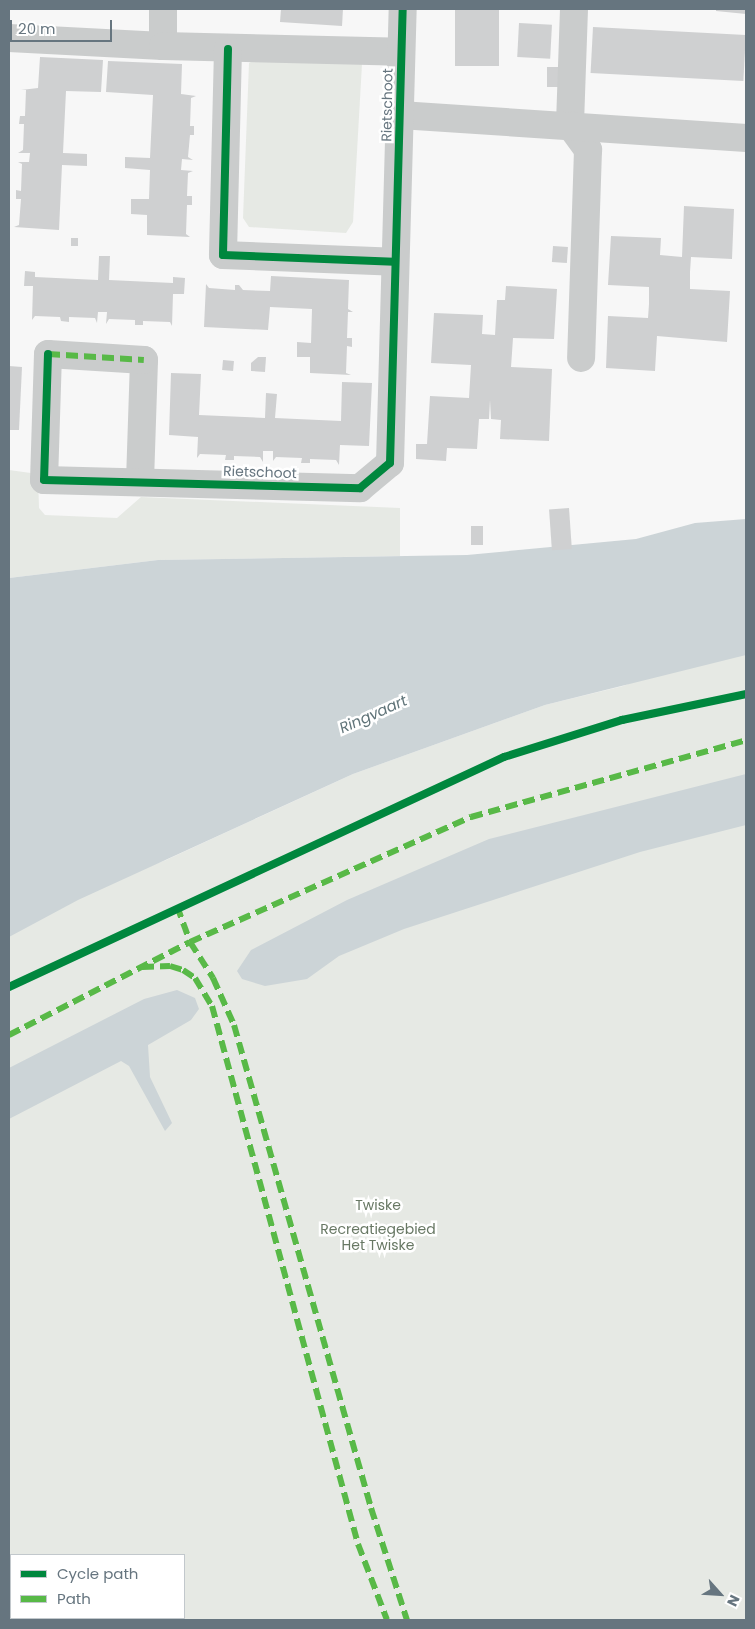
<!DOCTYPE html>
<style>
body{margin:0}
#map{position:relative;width:755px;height:1629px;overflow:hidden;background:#f7f7f7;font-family:Poppins,sans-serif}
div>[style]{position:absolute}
.green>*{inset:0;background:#e6e9e4}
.water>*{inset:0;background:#ccd4d7}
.building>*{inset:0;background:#cfd0d1;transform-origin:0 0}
.street>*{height:28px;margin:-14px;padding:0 14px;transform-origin:14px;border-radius:14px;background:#cacccc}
.quiet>*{height:6px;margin-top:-3px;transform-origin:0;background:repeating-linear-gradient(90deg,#58b947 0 12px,transparent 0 18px)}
.cycleway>*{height:8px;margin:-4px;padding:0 4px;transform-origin:4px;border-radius:4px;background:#00873e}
span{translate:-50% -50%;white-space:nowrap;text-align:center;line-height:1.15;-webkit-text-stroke:5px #fff;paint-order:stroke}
.street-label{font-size:14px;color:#66757f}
.park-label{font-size:14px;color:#687864}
.water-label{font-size:15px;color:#607479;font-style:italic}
.frame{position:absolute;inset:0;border:10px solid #66757f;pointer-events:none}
.legend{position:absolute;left:10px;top:1554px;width:175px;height:65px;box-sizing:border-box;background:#fff;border:1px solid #c2c8cc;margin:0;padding:6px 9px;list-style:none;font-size:15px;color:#66757f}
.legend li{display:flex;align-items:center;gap:10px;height:25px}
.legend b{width:25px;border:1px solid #c2c8cc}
.north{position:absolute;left:695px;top:1569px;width:50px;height:50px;-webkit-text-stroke:4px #fff;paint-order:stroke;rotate:116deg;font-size:14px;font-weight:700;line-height:20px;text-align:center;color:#66757f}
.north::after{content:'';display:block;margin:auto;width:18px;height:22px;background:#66757f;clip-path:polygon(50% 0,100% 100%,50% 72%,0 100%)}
.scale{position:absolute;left:10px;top:20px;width:102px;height:22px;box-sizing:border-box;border:2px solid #66757f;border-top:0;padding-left:6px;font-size:15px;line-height:18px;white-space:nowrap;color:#66757f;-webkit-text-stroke:4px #fff;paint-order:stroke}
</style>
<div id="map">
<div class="green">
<i style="clip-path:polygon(260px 57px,362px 64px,353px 222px,346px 233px,249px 227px,243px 218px,249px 63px)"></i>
<i style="clip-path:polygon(9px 470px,38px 474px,39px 508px,45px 515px,117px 518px,141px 497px,400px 508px,400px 556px,158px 560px,9px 578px)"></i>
<i style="clip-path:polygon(evenodd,746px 639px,746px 1620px,9px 1620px,9px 919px,166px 860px,353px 774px,545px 705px,623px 686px,746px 639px,11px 1555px,184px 1555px,184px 1618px,11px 1618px,11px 1555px)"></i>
</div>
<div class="water">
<i style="clip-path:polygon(746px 519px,746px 655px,545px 705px,353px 774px,78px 900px,9px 937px,9px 578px,158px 560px,467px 555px,636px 539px,695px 523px)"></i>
<i style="clip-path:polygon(746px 774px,746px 825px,640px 852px,404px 929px,339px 956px,307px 979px,265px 986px,242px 979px,237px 971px,251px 950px,347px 900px,489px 839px)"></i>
<i style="clip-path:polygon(177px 990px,195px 998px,199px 1009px,191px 1020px,148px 1045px,150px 1077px,172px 1123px,165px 1131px,129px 1066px,121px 1061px,9px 1119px,9px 1068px,144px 999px)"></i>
</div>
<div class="building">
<i style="clip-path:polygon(281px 9px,343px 9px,342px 26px,280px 22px)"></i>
<i style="left:455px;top:9px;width:44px;height:57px"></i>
<i style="clip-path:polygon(716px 9px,746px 9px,746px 14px,716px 11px)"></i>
<i style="left:519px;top:23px;width:33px;height:34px;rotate:3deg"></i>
<i style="left:593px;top:27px;width:153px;height:46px;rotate:3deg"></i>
<i style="clip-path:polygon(40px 57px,103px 60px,101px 92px,66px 91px,63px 153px,87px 154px,87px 166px,62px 165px,59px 230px,14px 227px,19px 225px,21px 199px,16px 199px,16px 190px,21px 191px,22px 164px,18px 162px,29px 162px,30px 153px,18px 153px,23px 150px,24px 124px,19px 124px,20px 116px,25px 116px,26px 90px,21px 90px,38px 88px)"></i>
<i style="clip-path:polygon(108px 61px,182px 64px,181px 94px,196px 96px,191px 98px,190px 126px,194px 126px,194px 135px,190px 135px,188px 157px,193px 160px,182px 159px,181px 170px,193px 171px,188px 173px,187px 196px,192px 196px,192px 205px,187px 205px,186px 234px,190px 237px,147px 235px,147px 215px,131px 214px,131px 199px,149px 199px,150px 170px,125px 168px,125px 157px,150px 158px,153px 95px,106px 92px)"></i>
<i style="left:547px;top:67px;width:18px;height:20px"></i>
<i style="clip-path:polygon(684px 206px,734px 209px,732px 259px,691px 257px,690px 272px,690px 289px,730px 291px,727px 342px,657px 336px,655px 371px,606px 368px,608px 316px,648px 318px,649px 304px,649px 287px,608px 285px,611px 236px,661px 238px,660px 255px,682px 257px)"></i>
<i style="left:71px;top:238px;width:7px;height:8px"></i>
<i style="left:553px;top:246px;width:15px;height:16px;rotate:4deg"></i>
<i style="clip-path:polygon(99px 256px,110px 256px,109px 280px,173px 283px,173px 277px,185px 278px,184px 294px,173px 294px,172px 326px,170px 322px,143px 321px,143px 325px,135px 325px,135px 320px,109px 319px,106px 324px,107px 312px,98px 312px,97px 323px,95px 318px,69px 317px,69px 322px,61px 321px,60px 317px,35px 316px,32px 320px,33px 286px,24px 286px,25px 271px,35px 272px,35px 277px,98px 280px)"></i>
<i style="clip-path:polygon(271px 276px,349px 280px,348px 309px,353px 312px,348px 312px,347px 338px,352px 338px,352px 347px,347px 346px,346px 373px,351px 375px,310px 373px,310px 357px,297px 357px,297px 342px,311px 343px,312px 309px,270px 307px,268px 330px,204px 327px,206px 284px,209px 288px,235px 290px,235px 285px,239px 285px,243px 290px,270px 291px)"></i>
<i style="clip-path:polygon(506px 286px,557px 289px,554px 339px,513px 338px,512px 353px,511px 367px,552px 369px,549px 441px,500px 439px,501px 420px,491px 419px,490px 400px,489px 419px,479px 419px,477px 449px,447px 448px,446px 461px,416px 459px,416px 444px,427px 444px,430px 396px,469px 398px,471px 365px,431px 363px,434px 313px,483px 315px,482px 334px,495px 335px,497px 300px,505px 300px)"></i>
<i style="clip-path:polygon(258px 357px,266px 357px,265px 372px,251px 371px,251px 363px)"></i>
<i style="left:223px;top:360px;width:11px;height:10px;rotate:5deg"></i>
<i style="clip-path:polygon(9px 366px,22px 367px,19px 430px,9px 430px)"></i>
<i style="clip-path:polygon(171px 373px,201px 374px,199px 415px,265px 418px,266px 393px,277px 394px,275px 418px,341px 421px,342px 382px,372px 383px,369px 446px,340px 445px,339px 465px,336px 460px,310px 459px,310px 463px,301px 463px,302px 458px,276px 457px,273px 461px,273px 451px,263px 451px,263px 462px,260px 457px,234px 456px,234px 460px,225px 460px,226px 455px,200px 454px,197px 458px,198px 437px,169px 435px)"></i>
<i style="left:569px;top:508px;width:41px;height:20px;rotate:86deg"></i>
<i style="left:471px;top:526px;width:12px;height:19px"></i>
</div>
<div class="street">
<i style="left:574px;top:9px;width:116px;rotate:92deg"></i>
<i style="left:570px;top:125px;width:31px;rotate:54deg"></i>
<i style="left:588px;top:150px;width:208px;rotate:91.9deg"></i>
<i style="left:9px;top:38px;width:154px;rotate:3deg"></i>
<i style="left:163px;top:46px;width:37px;rotate:-90deg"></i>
<i style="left:163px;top:46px;width:238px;rotate:1.4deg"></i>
<i style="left:228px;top:49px;width:206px;rotate:91.4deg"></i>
<i style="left:223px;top:255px;width:171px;rotate:2.3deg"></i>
<i style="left:400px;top:115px;width:347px;rotate:3.8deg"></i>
<i style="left:140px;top:481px;width:121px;rotate:-88.1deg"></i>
<i style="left:144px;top:360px;width:96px;rotate:-176.4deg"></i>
<i style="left:48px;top:354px;width:126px;rotate:91.8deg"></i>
<i style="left:44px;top:480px;width:316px;rotate:1.5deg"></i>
<i style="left:360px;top:488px;width:39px;rotate:-40deg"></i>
<i style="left:390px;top:463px;width:454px;rotate:-88.4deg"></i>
</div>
<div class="quiet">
<i style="left:48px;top:354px;width:96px;rotate:3.6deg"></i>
<i style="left:177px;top:906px;width:38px;rotate:70deg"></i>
<i style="left:190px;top:942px;width:43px;rotate:57.4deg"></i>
<i style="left:213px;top:978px;width:51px;rotate:65.9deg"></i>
<i style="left:234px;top:1025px;width:502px;rotate:74.16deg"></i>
<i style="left:371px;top:1508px;width:118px;rotate:72.2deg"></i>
<i style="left:142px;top:967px;width:28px;rotate:-2deg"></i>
<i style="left:170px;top:966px;width:14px;rotate:17deg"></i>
<i style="left:183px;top:970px;width:14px;rotate:34deg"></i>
<i style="left:195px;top:978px;width:33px;rotate:59deg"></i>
<i style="left:212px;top:1006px;width:557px;rotate:74.82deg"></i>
<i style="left:358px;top:1544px;width:81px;rotate:69.1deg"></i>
<i style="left:9px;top:1035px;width:203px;rotate:-27.2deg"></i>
<i style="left:190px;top:942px;width:308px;rotate:-24deg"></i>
<i style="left:471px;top:817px;width:286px;rotate:-15.6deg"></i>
</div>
<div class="cycleway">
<i style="left:228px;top:49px;width:206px;rotate:91.4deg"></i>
<i style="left:223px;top:255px;width:171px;rotate:2.3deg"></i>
<i style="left:48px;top:354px;width:126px;rotate:91.8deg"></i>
<i style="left:44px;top:480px;width:316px;rotate:1.5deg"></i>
<i style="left:360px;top:488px;width:39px;rotate:-40deg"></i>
<i style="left:390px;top:463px;width:454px;rotate:-88.4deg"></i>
<i style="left:9px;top:987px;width:546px;rotate:-24.92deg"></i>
<i style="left:504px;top:757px;width:124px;rotate:-17.4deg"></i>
<i style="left:622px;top:720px;width:127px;rotate:-11.8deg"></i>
</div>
<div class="street-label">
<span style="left:387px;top:105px;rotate:-89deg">Rietschoot</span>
<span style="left:260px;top:472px;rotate:2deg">Rietschoot</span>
</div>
<div class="park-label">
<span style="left:378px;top:1205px">Twiske</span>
<span style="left:378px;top:1237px">Recreatiegebied<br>Het Twiske</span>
</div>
<div class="water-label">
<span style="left:373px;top:714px;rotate:-24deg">Ringvaart</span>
</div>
<div class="frame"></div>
<ul class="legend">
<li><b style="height:6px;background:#00873e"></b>Cycle path</li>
<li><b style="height:6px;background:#58b947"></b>Path</li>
</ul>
<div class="north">N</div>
<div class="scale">20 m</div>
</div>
